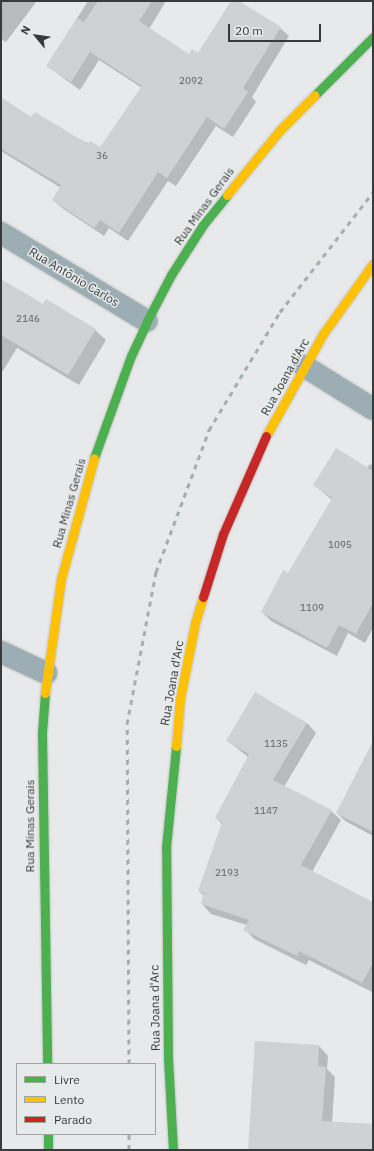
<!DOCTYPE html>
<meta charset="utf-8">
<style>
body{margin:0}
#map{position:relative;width:374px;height:1151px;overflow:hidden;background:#e7e9ea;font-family:"IBM Plex Sans",sans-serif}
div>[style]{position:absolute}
.shadow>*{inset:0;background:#0003}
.building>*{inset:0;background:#d0d1d2}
.roads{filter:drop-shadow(0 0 1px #c5c6c6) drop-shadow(0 0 1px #c5c6c6)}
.street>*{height:22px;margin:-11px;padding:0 11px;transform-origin:11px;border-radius:11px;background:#9caeb3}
.fast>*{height:9px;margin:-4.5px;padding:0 4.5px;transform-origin:4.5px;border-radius:4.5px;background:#4caf50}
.slow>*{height:9px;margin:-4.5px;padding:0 4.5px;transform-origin:4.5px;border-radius:4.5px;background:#ffc107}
.jam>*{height:9px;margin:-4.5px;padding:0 4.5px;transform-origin:4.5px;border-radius:4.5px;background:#c62828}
.rail>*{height:3px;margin-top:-1.5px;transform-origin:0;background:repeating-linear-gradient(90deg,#a4aeb2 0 5px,transparent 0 10px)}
span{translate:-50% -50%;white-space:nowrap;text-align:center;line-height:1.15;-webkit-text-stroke:3px #e6eaeb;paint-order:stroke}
.number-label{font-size:10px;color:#606062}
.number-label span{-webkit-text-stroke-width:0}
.street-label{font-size:12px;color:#393a3b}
.frame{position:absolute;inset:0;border:2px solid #393a3b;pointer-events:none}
.legend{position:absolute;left:16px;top:1063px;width:140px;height:72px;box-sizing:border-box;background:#e6eaeb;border:1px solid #a1a4a5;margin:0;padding:5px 7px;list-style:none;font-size:12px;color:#393a3b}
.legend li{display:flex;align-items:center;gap:8px;height:20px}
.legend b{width:20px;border:1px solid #a1a4a5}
.north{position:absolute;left:16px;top:16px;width:40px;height:40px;-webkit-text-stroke:3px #e6eaeb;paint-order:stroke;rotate:299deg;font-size:11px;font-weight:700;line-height:16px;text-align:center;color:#393a3b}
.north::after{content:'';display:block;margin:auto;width:14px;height:18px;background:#393a3b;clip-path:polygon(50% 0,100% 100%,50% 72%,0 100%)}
.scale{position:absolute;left:228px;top:24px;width:93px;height:18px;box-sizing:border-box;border:2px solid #393a3b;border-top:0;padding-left:5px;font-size:12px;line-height:14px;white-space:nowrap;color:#393a3b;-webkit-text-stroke:3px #e6eaeb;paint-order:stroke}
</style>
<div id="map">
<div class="shadow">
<i style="clip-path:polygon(1px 1px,37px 1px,6px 42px,3px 40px,1px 43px)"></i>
<i style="clip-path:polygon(88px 1px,166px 1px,149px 29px,189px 55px,198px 55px,233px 1px,238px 1px,280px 28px,289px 36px,252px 97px,256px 102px,233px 137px,216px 126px,176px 186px,168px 181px,128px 241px,109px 228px,104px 236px,62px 208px,53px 200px,61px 188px,1px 151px,1px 115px,32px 118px,101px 149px,142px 88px,99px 60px,80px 90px,47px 66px)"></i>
<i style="clip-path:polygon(1px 280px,44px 305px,95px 330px,106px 340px,79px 385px,17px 348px,1px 374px)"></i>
<i style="clip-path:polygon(370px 464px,373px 466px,373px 628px,365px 643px,348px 633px,337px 656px,271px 621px,262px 612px,289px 575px,332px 500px,314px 485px,367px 468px)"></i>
<i style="clip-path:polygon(307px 723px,316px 733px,284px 787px,331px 811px,341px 820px,312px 872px,373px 903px,372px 992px,309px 960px,306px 965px,254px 939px,245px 929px,247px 925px,211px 914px,202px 904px,204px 896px,199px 891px,222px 824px,216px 818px,248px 757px,228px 741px)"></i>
<i style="clip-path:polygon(373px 769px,373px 836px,345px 821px,337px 813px)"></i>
<i style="clip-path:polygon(319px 1046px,328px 1056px,327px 1069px,335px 1077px,332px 1123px,373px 1125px,373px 1150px,249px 1150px)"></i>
</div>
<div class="building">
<i style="clip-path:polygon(98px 1px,152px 1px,139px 21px,189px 54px,192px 49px,198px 53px,231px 1px,239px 1px,281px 27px,243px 88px,248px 92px,224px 129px,207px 117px,167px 178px,158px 172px,119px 233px,100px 220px,94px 228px,52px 200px,61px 185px,1px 149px,1px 97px,31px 117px,35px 112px,88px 144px,90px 141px,100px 147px,142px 86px,90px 52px,71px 82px,46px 66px,77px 18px,84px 22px)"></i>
<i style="clip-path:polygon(1px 279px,43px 304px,46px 299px,96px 329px,68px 375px,1px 335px)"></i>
<i style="clip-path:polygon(336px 448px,373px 471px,373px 603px,356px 634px,339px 625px,327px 648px,261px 612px,283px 570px,288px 573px,332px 498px,313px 485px)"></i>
<i style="clip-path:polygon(255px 692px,307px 723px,273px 780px,332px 810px,301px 865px,373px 902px,373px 963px,362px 983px,299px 951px,297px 956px,243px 930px,249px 920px,201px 904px,204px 893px,198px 891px,222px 822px,215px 818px,249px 754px,226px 741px)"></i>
<i style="clip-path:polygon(373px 741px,373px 832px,336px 813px)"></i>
<i style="clip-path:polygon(255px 1041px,319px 1045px,318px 1066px,326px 1067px,322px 1121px,373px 1124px,373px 1150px,248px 1150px)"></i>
</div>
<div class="roads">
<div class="street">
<i style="left:1px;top:233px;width:170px;rotate:31.1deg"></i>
<i style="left:304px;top:366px;width:81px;rotate:31.9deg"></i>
<i style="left:1px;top:652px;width:50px;rotate:25deg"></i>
</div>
<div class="fast">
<i style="left:315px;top:95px;width:82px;rotate:-45deg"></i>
<i style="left:94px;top:458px;width:109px;rotate:-70.1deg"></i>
<i style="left:131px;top:356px;width:38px;rotate:-65deg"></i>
<i style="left:147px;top:321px;width:52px;rotate:-62.4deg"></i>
<i style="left:171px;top:275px;width:59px;rotate:-57.4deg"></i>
<i style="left:203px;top:225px;width:38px;rotate:-51deg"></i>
<i style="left:45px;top:693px;width:40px;rotate:94.3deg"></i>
<i style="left:42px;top:733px;width:331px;rotate:89.1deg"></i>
<i style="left:48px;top:1134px;width:16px;rotate:90deg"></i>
<i style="left:173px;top:1150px;width:92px;rotate:-93.1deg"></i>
<i style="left:168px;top:1058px;width:211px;rotate:-90.5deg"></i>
<i style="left:166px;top:847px;width:101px;rotate:-84.3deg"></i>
</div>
<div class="slow">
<i style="left:227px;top:195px;width:84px;rotate:-50.8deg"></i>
<i style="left:280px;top:130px;width:49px;rotate:-45deg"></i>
<i style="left:266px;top:436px;width:117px;rotate:-60.8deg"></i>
<i style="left:323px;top:334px;width:86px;rotate:-54.5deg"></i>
<i style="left:45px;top:693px;width:115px;rotate:-82deg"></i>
<i style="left:61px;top:579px;width:125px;rotate:-74.7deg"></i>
<i style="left:176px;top:746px;width:47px;rotate:-85.1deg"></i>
<i style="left:180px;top:699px;width:77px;rotate:-78.8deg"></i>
<i style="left:195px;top:623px;width:27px;rotate:-73deg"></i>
</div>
<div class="jam">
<i style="left:203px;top:597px;width:66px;rotate:-72.4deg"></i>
<i style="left:223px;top:534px;width:107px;rotate:-66.3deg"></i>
</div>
</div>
<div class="rail">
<i style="left:129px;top:1064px;width:340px;rotate:-90.3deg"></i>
<i style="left:127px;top:724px;width:155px;rotate:-79.2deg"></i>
<i style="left:156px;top:572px;width:152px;rotate:-69.5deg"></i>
<i style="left:209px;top:430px;width:138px;rotate:-59deg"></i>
<i style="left:280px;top:312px;width:152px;rotate:-52.2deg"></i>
<i style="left:129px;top:1134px;width:16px;rotate:90deg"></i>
</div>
<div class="number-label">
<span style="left:191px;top:81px">2092</span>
<span style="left:102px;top:156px">36</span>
<span style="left:28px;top:319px">2146</span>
<span style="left:340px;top:545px">1095</span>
<span style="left:312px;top:608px">1109</span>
<span style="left:276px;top:744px">1135</span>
<span style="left:266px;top:811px">1147</span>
<span style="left:227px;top:873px">2193</span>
</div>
<div class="street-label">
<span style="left:204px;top:206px;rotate:-54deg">Rua Minas Gerais</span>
<span style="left:74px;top:277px;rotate:31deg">Rua Antônio Carlos</span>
<span style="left:285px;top:377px;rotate:-61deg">Rua Joana d'Arc</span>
<span style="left:69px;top:503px;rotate:-74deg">Rua Minas Gerais</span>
<span style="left:172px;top:683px;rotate:-80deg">Rua Joana d'Arc</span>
<span style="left:30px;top:826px;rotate:-90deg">Rua Minas Gerais</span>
<span style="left:155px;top:1008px;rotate:-91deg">Rua Joana d'Arc</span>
</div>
<div class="frame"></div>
<ul class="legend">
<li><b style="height:5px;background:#4caf50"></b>Livre</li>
<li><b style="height:5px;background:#ffc107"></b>Lento</li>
<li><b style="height:5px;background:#c62828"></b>Parado</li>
</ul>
<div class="north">N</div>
<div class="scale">20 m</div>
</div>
